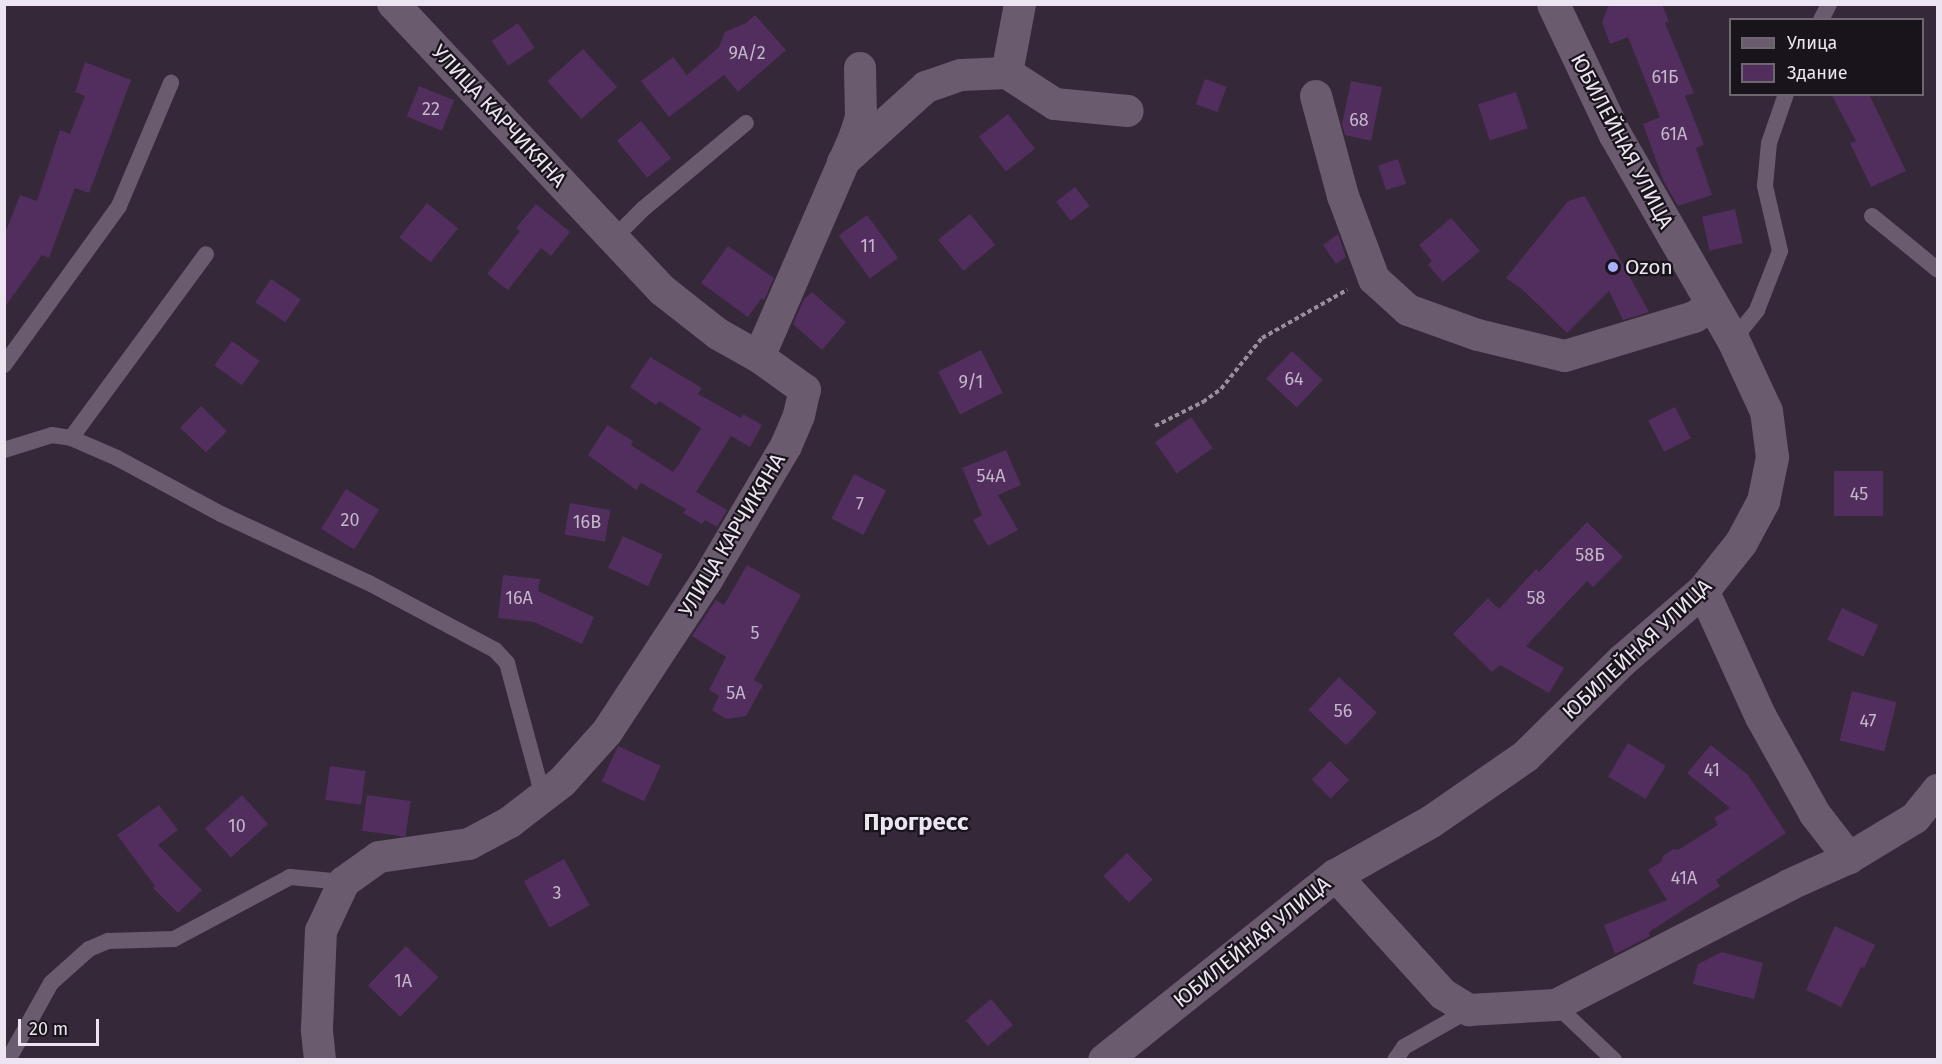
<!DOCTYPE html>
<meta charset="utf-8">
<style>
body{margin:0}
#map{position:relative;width:1942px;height:1064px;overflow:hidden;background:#352839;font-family:"Fira Sans",sans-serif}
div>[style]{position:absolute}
.building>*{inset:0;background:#512e5d;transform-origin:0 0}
.path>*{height:4px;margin-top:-2px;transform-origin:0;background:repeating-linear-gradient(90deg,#988e9c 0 4.5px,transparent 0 7.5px)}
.service>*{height:16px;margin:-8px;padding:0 8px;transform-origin:8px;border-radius:8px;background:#6a5b6f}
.minor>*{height:32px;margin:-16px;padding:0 16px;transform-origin:16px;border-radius:16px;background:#6a5b6f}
.tertiary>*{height:33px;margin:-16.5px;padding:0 16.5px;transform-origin:16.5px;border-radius:16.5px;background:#6a5b6f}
.dots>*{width:16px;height:16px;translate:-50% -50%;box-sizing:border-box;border:3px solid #19131b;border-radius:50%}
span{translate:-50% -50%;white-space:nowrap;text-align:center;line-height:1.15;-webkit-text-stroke:4.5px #19131b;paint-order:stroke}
.number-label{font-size:18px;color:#c5b6cb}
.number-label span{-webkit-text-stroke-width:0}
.street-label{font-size:21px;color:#ece4f0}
.poi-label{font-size:21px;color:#ece4f0}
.left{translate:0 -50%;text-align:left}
.quarter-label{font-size:24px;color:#ece4f0;font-weight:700}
.frame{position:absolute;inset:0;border:6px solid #ece4f0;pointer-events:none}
.legend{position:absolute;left:1729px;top:18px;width:195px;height:78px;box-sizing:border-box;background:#19131b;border:2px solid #6d6770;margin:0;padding:8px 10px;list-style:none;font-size:18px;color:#ece4f0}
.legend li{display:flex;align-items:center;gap:12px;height:30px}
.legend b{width:30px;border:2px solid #6d6770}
.scale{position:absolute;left:18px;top:1019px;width:81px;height:27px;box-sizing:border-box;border:3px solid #ece4f0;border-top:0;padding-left:8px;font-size:18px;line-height:21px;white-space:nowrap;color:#ece4f0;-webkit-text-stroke:4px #19131b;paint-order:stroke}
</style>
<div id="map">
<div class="building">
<i style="clip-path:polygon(1609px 4px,1662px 4px,1669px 22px,1665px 23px,1694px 93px,1685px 96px,1704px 145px,1696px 148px,1712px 195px,1678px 206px,1663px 180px,1643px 124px,1660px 117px,1628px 37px,1610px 44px,1602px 22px)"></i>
<i style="clip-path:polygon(755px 15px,786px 50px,738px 92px,724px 75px,669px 117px,641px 81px,673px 57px,687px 75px,719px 47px,725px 32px,746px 23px)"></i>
<i style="left:518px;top:23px;width:30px;height:32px;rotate:56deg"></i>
<i style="left:583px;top:49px;width:51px;height:48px;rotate:48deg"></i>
<i style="clip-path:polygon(85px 62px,131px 80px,89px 193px,75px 188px,49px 258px,42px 255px,4px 308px,4px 236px,20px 195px,37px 201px,60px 130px,70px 134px,85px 96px,75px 92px)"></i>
<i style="left:1205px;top:79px;width:23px;height:27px;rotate:20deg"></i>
<i style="clip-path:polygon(1351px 81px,1382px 87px,1371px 141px,1345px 135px,1342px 124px)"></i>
<i style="left:419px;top:86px;width:38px;height:33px;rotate:22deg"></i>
<i style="left:1516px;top:92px;width:38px;height:40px;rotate:72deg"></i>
<i style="clip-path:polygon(1831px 94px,1869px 94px,1906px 171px,1871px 187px,1850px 143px,1856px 141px)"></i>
<i style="left:1008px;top:114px;width:44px;height:37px;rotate:52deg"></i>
<i style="left:641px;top:121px;width:48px;height:31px;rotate:51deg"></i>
<i style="left:1398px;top:159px;width:26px;height:21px;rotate:72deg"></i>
<i style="left:1075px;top:187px;width:24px;height:24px;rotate:52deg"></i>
<i style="clip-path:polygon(1585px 196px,1649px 312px,1623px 320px,1609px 291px,1567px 333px,1523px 290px,1506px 278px,1568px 201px)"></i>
<i style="left:427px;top:203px;width:40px;height:44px;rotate:39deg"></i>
<i style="clip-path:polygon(536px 204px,570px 232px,551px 256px,541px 248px,508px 290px,487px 274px,520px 231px,516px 228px)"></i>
<i style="left:1735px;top:209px;width:35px;height:34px;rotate:77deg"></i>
<i style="left:970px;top:214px;width:40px;height:41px;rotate:51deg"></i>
<i style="left:867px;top:215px;width:53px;height:35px;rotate:54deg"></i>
<i style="clip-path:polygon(1451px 218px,1480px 251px,1443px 282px,1428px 265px,1432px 261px,1419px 245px)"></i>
<i style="clip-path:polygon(1338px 234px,1346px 257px,1336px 264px,1323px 245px)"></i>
<i style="clip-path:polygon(728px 246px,774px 278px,764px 300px,762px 298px,748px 317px,701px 283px)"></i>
<i style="left:271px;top:279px;width:36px;height:28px;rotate:34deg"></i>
<i style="clip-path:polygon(812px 292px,846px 322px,822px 350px,793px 324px,804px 299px)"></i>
<i style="left:232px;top:341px;width:34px;height:30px;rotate:36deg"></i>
<i style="left:981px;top:350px;width:48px;height:48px;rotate:63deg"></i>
<i style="left:1292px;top:351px;width:42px;height:38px;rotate:43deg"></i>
<i style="clip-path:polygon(650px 357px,702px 388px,698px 394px,741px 418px,743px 414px,762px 425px,750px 447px,731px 436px,696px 492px,727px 510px,717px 527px,705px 520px,702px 524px,683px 513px,686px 509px,641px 483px,636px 490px,588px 455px,607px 425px,633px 441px,631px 445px,673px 472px,679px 464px,701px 428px,659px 401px,656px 405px,630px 387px)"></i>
<i style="left:201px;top:406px;width:36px;height:30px;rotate:44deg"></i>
<i style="left:1675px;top:407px;width:35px;height:30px;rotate:63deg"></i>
<i style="left:1191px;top:417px;width:38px;height:44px;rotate:55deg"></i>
<i style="clip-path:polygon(1006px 450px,1021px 485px,998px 495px,1018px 530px,988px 546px,973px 520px,982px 515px,962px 468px)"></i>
<i style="left:1834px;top:471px;width:49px;height:45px"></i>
<i style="left:854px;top:474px;width:36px;height:50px;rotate:27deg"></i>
<i style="left:346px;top:489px;width:39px;height:47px;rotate:32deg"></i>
<i style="left:570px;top:503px;width:41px;height:32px;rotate:10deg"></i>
<i style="clip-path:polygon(1587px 522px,1623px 557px,1593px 587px,1587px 581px,1526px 646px,1564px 668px,1549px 693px,1500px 665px,1492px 672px,1453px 634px,1488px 598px,1499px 609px,1536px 569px,1539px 572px)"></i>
<i style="left:623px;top:536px;width:44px;height:35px;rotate:25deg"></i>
<i style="clip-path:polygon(747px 565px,801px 595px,754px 680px,763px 685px,746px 716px,726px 719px,712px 710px,719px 696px,709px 690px,726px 657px,692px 636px,716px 600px,724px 605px)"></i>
<i style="clip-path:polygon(503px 575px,540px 579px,538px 591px,594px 617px,582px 644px,534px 622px,498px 618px)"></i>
<i style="left:1842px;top:608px;width:40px;height:35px;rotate:25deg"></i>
<i style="left:1339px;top:677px;width:52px;height:45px;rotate:43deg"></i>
<i style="left:1852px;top:691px;width:46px;height:51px;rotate:14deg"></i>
<i style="left:1628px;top:743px;width:44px;height:39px;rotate:31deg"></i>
<i style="clip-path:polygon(1711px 745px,1748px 775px,1786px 833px,1716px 880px,1720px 886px,1649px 932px,1650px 936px,1615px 954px,1604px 925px,1667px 900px,1648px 870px,1661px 862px,1663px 856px,1673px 849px,1678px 850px,1718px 825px,1714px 818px,1730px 808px,1687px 773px)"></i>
<i style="left:618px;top:746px;width:47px;height:39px;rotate:25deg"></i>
<i style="left:1330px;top:761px;width:27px;height:26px;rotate:45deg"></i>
<i style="left:330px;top:766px;width:36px;height:34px;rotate:8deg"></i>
<i style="left:242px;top:795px;width:39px;height:50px;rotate:48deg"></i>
<i style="left:367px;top:795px;width:44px;height:36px;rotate:8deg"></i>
<i style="clip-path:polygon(159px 805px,178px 830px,158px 845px,202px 890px,178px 913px,153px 888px,155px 886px,117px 835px)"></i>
<i style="left:1127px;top:853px;width:37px;height:33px;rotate:46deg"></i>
<i style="left:564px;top:859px;width:53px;height:46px;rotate:61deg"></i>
<i style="clip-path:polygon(1835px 926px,1875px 945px,1864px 968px,1861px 967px,1841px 1007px,1806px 990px)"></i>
<i style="left:406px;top:946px;width:45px;height:55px;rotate:44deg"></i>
<i style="clip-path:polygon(1722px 952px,1763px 963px,1754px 999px,1693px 984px,1698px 964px)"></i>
<i style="left:991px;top:999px;width:34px;height:33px;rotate:50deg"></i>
</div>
<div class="path">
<i style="left:1155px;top:426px;width:54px;rotate:-26.6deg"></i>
<i style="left:1203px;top:402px;width:22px;rotate:-36deg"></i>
<i style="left:1221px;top:389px;width:65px;rotate:-51.2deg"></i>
<i style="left:1262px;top:338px;width:98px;rotate:-29.5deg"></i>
</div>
<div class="service">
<i style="left:1821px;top:20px;width:18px;rotate:-63deg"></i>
<i style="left:1872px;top:216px;width:85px;rotate:39.3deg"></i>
<i style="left:614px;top:238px;width:41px;rotate:-45deg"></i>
<i style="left:643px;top:209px;width:134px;rotate:-39.9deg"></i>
<i style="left:1733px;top:340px;width:38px;rotate:-51deg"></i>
<i style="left:1757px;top:310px;width:63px;rotate:-68.7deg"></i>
<i style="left:1780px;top:251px;width:67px;rotate:-103deg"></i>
<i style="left:1765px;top:186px;width:43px;rotate:-84.7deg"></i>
<i style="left:1769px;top:143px;width:52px;rotate:-70.9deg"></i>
<i style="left:4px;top:365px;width:196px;rotate:-54.1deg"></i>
<i style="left:119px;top:206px;width:134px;rotate:-67.1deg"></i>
<i style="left:71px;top:438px;width:228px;rotate:-53.7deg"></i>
<i style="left:4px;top:450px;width:50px;rotate:-17.4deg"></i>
<i style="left:52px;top:435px;width:19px;rotate:9deg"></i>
<i style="left:71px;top:438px;width:50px;rotate:23.5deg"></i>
<i style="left:117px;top:458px;width:118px;rotate:28.3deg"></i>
<i style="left:221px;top:514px;width:163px;rotate:25deg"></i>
<i style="left:369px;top:583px;width:143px;rotate:28deg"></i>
<i style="left:495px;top:650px;width:18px;rotate:47deg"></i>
<i style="left:507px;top:663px;width:138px;rotate:74.9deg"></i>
<i style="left:1556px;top:1005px;width:80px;rotate:43.5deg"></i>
<i style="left:8px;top:1060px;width:88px;rotate:-60.8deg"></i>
<i style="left:51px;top:983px;width:51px;rotate:-41.8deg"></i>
<i style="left:89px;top:949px;width:21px;rotate:-23deg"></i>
<i style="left:108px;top:941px;width:66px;rotate:-1.7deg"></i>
<i style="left:174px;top:939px;width:132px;rotate:-28.1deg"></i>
<i style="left:290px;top:877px;width:54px;rotate:5.3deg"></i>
<i style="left:1395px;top:1060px;width:16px;rotate:-55deg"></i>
<i style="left:1404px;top:1047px;width:75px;rotate:-29.6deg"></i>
</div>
<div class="minor">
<i style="left:1007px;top:73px;width:70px;rotate:-79.3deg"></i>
<i style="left:1316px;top:96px;width:104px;rotate:74.9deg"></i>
<i style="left:1343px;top:196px;width:89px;rotate:69.5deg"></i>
<i style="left:1374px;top:279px;width:46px;rotate:42.4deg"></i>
<i style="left:1408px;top:310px;width:74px;rotate:19.7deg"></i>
<i style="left:1478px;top:335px;width:89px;rotate:13.6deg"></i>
<i style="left:1565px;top:356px;width:135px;rotate:-16.8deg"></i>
<i style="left:1694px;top:317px;width:21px;rotate:-31deg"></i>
<i style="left:843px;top:162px;width:112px;rotate:-42.1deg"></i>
<i style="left:926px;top:87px;width:37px;rotate:-19deg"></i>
<i style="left:961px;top:75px;width:46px;rotate:-2.5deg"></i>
<i style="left:1007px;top:73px;width:57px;rotate:32.9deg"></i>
<i style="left:1055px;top:104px;width:73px;rotate:5.5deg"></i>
<i style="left:759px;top:357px;width:241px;rotate:-66.5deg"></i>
<i style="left:855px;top:136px;width:20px;rotate:-72deg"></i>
<i style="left:861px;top:117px;width:49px;rotate:-91.2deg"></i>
<i style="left:1703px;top:590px;width:140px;rotate:65.5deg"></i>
<i style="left:1761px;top:717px;width:111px;rotate:60.9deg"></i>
<i style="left:1815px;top:814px;width:56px;rotate:52.3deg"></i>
<i style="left:1849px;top:858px;width:77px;rotate:-31.2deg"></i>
<i style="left:1915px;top:818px;width:36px;rotate:-51deg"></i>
<i style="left:1335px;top:875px;width:161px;rotate:47.8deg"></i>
<i style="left:1443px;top:994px;width:31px;rotate:32deg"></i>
<i style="left:1469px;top:1010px;width:87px;rotate:-3.3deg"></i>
<i style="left:1556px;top:1005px;width:262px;rotate:-27.2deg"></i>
<i style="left:1789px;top:885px;width:66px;rotate:-24.2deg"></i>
<i style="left:320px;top:1060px;width:31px;rotate:-96deg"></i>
<i style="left:317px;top:1029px;width:98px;rotate:-87.7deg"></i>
<i style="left:321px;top:931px;width:54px;rotate:-64.9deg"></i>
<i style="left:344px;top:882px;width:43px;rotate:-35.5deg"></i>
<i style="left:379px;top:857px;width:91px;rotate:-8.2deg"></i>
<i style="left:469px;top:844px;width:47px;rotate:-28.2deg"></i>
<i style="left:510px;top:822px;width:66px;rotate:-37.6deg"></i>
<i style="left:562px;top:782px;width:67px;rotate:-48deg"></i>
<i style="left:607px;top:732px;width:182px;rotate:-56.7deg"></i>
<i style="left:707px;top:580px;width:156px;rotate:-59.5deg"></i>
<i style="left:786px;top:446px;width:34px;rotate:-67deg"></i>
<i style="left:799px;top:415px;width:26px;rotate:-77deg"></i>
<i style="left:805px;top:390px;width:57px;rotate:-144.3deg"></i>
<i style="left:759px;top:357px;width:47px;rotate:-150.7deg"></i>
<i style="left:718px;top:334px;width:71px;rotate:-141.8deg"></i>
<i style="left:662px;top:290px;width:393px;rotate:-133.2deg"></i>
</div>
<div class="tertiary">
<i style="left:1104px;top:1060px;width:296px;rotate:-38.7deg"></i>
<i style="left:1335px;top:875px;width:110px;rotate:-29.4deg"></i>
<i style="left:1431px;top:821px;width:114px;rotate:-34.7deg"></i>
<i style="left:1525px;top:756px;width:136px;rotate:-44.7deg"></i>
<i style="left:1622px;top:660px;width:107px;rotate:-40.8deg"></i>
<i style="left:1703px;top:590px;width:61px;rotate:-51.6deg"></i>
<i style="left:1741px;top:542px;width:47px;rotate:-61.8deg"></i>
<i style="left:1763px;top:501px;width:45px;rotate:-78.4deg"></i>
<i style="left:1772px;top:457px;width:46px;rotate:-97.4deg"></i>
<i style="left:1766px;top:411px;width:78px;rotate:-114.9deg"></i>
<i style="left:1733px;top:340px;width:237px;rotate:-119.9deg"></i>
<i style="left:1615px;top:135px;width:145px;rotate:-115.3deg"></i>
</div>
<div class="dots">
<i style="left:1613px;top:267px;background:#a6b1fc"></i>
</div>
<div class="number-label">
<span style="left:747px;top:53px">9А/2</span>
<span style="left:1665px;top:77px">61Б</span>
<span style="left:431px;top:109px">22</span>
<span style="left:1359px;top:120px">68</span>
<span style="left:1674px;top:134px">61А</span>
<span style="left:868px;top:246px">11</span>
<span style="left:1294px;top:379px">64</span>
<span style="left:971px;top:382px">9/1</span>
<span style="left:991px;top:476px">54А</span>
<span style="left:1859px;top:494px">45</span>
<span style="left:860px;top:504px">7</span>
<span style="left:350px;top:520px">20</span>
<span style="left:587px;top:522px">16В</span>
<span style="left:1590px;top:555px">58Б</span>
<span style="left:519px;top:598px">16А</span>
<span style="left:1536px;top:598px">58</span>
<span style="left:755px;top:633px">5</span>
<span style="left:736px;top:693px">5А</span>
<span style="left:1343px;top:711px">56</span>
<span style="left:1868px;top:721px">47</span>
<span style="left:1712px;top:770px">41</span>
<span style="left:237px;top:826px">10</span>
<span style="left:1684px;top:878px">41А</span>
<span style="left:557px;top:893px">3</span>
<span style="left:403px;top:981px">1А</span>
</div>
<div class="street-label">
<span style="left:499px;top:116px;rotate:47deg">УЛИЦА КАРЧИКЯНА</span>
<span style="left:1622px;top:141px;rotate:62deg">ЮБИЛЕЙНАЯ УЛИЦА</span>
<span style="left:732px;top:535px;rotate:-59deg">УЛИЦА КАРЧИКЯНА</span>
<span style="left:1637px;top:649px;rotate:-43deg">ЮБИЛЕЙНАЯ УЛИЦА</span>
<span style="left:1252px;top:942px;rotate:-39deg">ЮБИЛЕЙНАЯ УЛИЦА</span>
</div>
<div class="poi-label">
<span class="left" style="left:1625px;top:267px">Ozon</span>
</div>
<div class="quarter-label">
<span style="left:916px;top:823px">Прогресс</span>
</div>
<div class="frame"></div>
<ul class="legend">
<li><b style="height:8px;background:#6a5b6f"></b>Улица</li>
<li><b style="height:16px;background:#512e5d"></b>Здание</li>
</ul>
<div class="scale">20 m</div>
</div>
